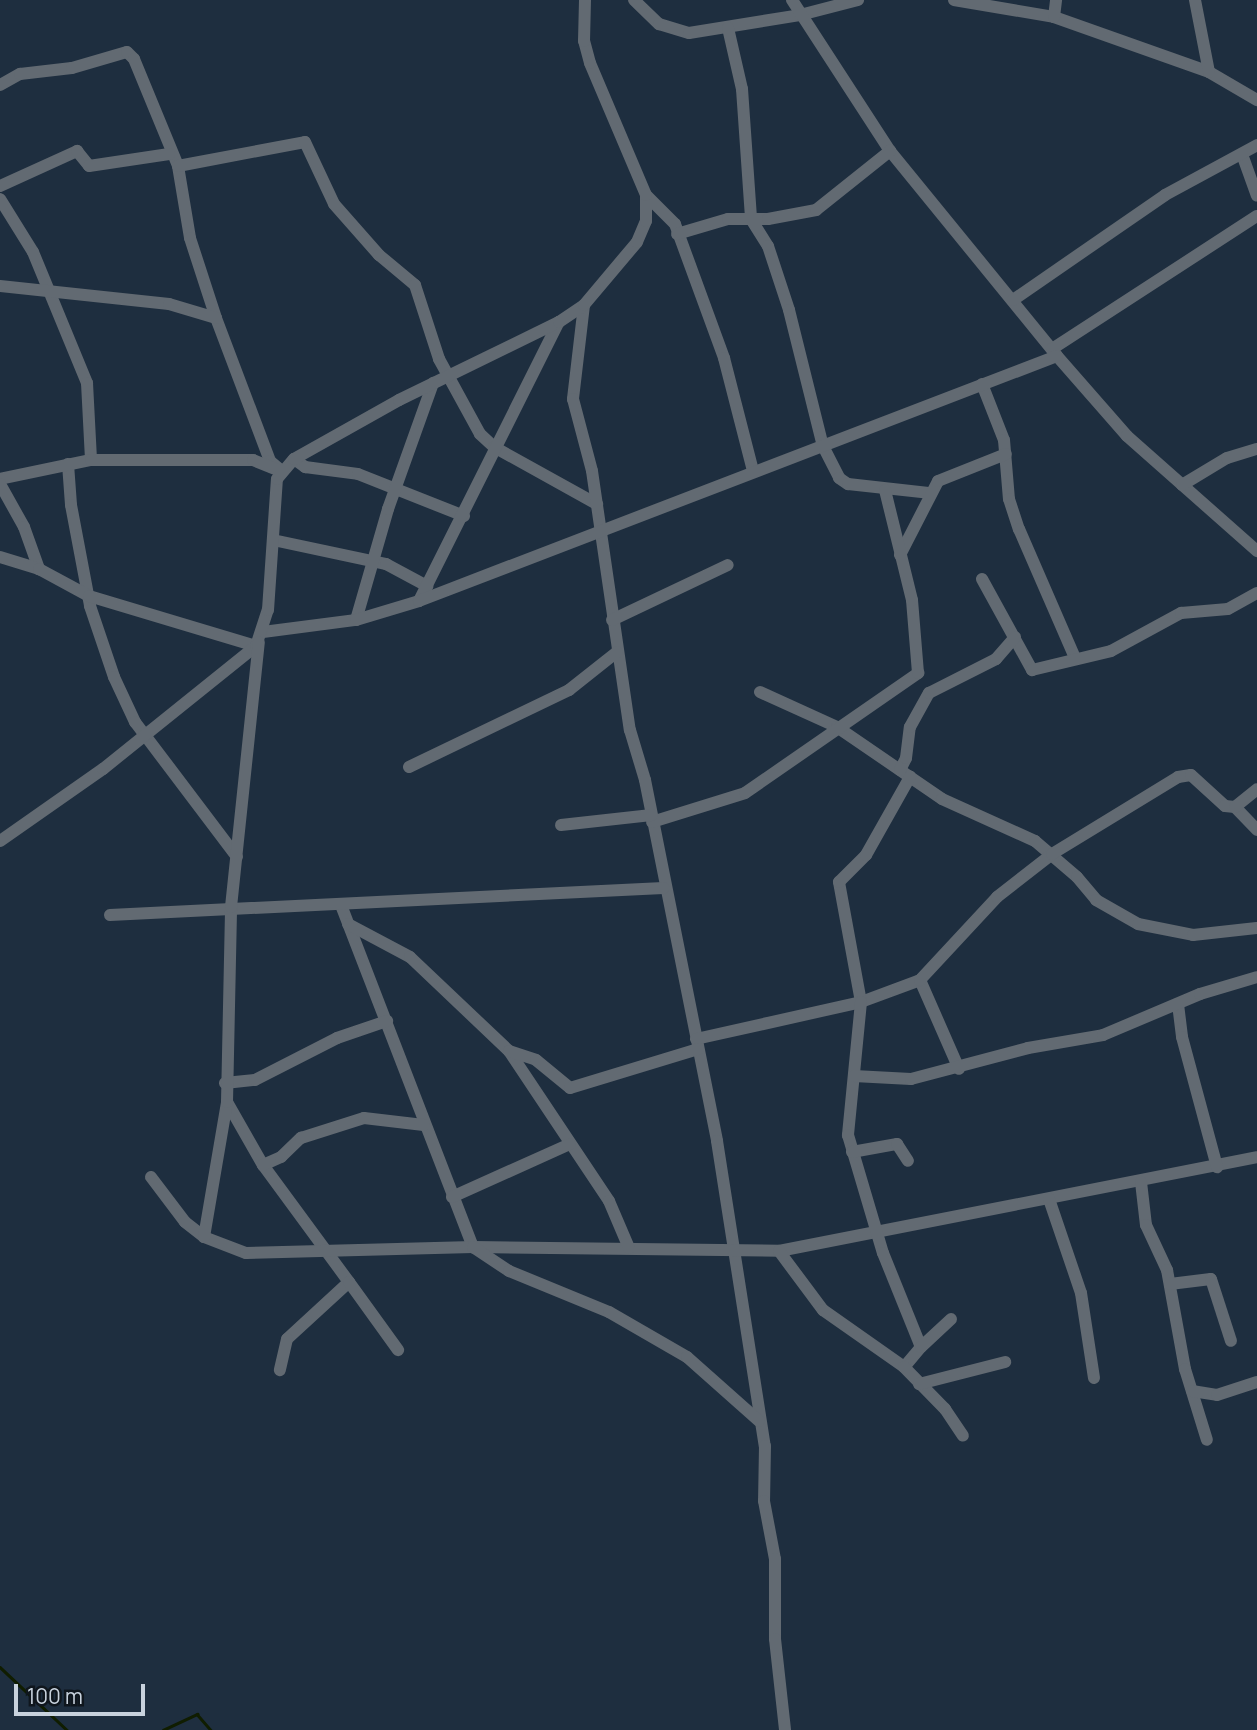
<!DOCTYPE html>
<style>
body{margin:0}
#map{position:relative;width:1257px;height:1730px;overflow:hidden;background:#1e2e3f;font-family:Manrope,sans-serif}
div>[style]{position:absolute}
.stream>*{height:2.5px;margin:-1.25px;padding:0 1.25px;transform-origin:1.25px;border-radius:1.25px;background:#101d00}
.minor>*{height:12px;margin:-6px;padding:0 6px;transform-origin:6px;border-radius:6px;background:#626a72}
span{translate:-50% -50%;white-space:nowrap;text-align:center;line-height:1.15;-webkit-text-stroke:7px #0f161d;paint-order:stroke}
.scale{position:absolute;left:14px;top:1684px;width:131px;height:32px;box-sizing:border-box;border:4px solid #c8d2dd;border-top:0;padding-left:9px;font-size:21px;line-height:24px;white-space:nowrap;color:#c8d2dd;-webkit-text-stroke:5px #0f161d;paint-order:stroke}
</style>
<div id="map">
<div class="stream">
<i style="left:0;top:1667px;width:92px;rotate:43.2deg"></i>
<i style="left:163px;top:1730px;width:38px;rotate:-25deg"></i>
<i style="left:197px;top:1714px;width:21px;rotate:49deg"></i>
</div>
<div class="minor">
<i style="left:634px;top:0;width:35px;rotate:44deg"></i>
<i style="left:659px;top:24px;width:31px;rotate:17deg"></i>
<i style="left:689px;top:33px;width:112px;rotate:-9.2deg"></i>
<i style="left:800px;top:15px;width:60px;rotate:-14.5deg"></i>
<i style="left:792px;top:0;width:180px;rotate:57deg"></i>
<i style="left:890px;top:151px;width:264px;rotate:50.8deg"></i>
<i style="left:1057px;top:356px;width:106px;rotate:48.8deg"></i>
<i style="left:1127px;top:436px;width:174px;rotate:41.5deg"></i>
<i style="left:954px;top:0;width:101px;rotate:9.6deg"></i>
<i style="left:1054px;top:17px;width:164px;rotate:19.5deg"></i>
<i style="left:1209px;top:72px;width:56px;rotate:30.3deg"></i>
<i style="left:1195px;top:0;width:73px;rotate:79deg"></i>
<i style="left:1054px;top:17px;width:17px;rotate:-83deg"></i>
<i style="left:728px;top:28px;width:63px;rotate:77.1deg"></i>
<i style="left:742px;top:89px;width:130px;rotate:86deg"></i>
<i style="left:751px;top:219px;width:32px;rotate:58deg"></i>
<i style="left:768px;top:246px;width:67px;rotate:71.8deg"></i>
<i style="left:789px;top:310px;width:140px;rotate:76deg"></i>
<i style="left:823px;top:446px;width:36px;rotate:63deg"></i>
<i style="left:839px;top:478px;width:11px;rotate:34deg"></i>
<i style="left:848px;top:484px;width:81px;rotate:6.3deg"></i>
<i style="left:0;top:85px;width:23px;rotate:-29deg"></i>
<i style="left:20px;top:74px;width:52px;rotate:-6.6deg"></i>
<i style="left:72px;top:68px;width:57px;rotate:-16.2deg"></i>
<i style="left:127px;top:52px;width:10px;rotate:45deg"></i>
<i style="left:134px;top:59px;width:116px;rotate:67.6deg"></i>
<i style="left:178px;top:166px;width:73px;rotate:80.5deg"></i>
<i style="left:190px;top:238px;width:84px;rotate:72deg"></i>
<i style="left:216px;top:318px;width:153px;rotate:69.3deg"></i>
<i style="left:270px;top:461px;width:16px;rotate:40deg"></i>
<i style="left:1243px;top:157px;width:41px;rotate:70.3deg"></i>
<i style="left:178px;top:166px;width:129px;rotate:-10.7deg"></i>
<i style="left:305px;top:142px;width:68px;rotate:64.9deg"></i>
<i style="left:334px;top:204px;width:68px;rotate:48.6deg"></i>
<i style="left:379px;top:255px;width:47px;rotate:39.8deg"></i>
<i style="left:415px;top:285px;width:78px;rotate:72deg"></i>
<i style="left:439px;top:359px;width:85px;rotate:61.3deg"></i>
<i style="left:480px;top:434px;width:19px;rotate:43deg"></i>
<i style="left:494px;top:447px;width:118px;rotate:29deg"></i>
<i style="left:0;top:186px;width:85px;rotate:-24.4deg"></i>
<i style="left:77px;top:151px;width:19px;rotate:51deg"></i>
<i style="left:89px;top:166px;width:81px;rotate:-8.5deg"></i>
<i style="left:646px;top:195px;width:41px;rotate:45deg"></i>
<i style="left:675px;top:224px;width:143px;rotate:69.9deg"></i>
<i style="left:724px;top:358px;width:117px;rotate:75.6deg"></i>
<i style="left:0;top:199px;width:62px;rotate:58.1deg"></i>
<i style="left:33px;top:252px;width:142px;rotate:67.6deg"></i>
<i style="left:87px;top:383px;width:77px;rotate:87deg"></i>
<i style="left:677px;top:234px;width:53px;rotate:-16.4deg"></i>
<i style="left:728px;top:219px;width:40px"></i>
<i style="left:768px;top:219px;width:49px;rotate:-10.6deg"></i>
<i style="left:816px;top:210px;width:95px;rotate:-38.6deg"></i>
<i style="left:0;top:286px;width:170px;rotate:6.1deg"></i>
<i style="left:169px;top:304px;width:49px;rotate:16.6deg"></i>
<i style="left:1013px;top:300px;width:185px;rotate:-34.6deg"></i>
<i style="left:1165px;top:195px;width:105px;rotate:-28.5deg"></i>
<i style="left:584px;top:305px;width:95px;rotate:96.7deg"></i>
<i style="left:573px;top:399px;width:74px;rotate:75.2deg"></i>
<i style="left:592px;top:471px;width:262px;rotate:81.7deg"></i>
<i style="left:630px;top:730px;width:52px;rotate:73.3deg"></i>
<i style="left:645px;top:780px;width:368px;rotate:78.7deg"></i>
<i style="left:717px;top:1141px;width:309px;rotate:81.1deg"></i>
<i style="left:765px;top:1446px;width:55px;rotate:91deg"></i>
<i style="left:764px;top:1501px;width:59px;rotate:79.3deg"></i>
<i style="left:775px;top:1559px;width:80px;rotate:90deg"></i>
<i style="left:775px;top:1639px;width:92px;rotate:83.7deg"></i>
<i style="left:1052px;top:349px;width:244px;rotate:-33deg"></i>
<i style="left:982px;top:384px;width:60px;rotate:68.6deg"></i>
<i style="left:1004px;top:440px;width:59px;rotate:85.2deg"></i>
<i style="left:1009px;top:499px;width:32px;rotate:72deg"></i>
<i style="left:1019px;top:529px;width:141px;rotate:66.5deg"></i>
<i style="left:294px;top:459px;width:14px;rotate:36deg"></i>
<i style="left:305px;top:467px;width:53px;rotate:7.5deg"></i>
<i style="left:358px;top:474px;width:114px;rotate:21.6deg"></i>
<i style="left:68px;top:464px;width:41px;rotate:85.8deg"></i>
<i style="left:71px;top:505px;width:103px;rotate:79.3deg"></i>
<i style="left:90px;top:606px;width:75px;rotate:71.3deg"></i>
<i style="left:114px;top:677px;width:50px;rotate:65deg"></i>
<i style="left:135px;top:722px;width:169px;rotate:52.9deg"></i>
<i style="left:0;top:479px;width:93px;rotate:-11.8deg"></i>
<i style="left:91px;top:460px;width:162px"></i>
<i style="left:253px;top:460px;width:27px;rotate:22deg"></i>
<i style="left:0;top:484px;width:49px;rotate:60.8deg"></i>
<i style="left:24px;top:527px;width:45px;rotate:70.3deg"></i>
<i style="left:1182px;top:485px;width:52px;rotate:-31deg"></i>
<i style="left:1227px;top:458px;width:31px;rotate:-17deg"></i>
<i style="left:273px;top:540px;width:116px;rotate:12deg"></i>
<i style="left:386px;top:564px;width:47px;rotate:28.2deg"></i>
<i style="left:900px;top:555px;width:83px;rotate:-62.8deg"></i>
<i style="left:938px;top:481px;width:73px;rotate:-21.7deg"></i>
<i style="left:0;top:557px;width:41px;rotate:17.1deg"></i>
<i style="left:39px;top:569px;width:57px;rotate:28.4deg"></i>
<i style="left:89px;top:596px;width:174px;rotate:16.7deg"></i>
<i style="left:982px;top:579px;width:104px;rotate:61.2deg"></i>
<i style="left:1032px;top:670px;width:81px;rotate:-13.5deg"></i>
<i style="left:1111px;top:651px;width:80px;rotate:-28.5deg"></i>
<i style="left:1181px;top:613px;width:47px;rotate:-4.9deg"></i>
<i style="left:1228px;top:609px;width:33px;rotate:-29deg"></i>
<i style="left:419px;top:601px;width:312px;rotate:-63.4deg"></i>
<i style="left:356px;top:620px;width:116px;rotate:-73.9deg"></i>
<i style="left:388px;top:509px;width:134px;rotate:-70.3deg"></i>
<i style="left:612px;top:620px;width:128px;rotate:-25.4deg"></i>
<i style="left:263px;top:632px;width:94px;rotate:-7.4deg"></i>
<i style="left:356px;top:620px;width:66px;rotate:-16.8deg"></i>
<i style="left:419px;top:601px;width:683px;rotate:-21.01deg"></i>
<i style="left:760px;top:692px;width:85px;rotate:24.4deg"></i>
<i style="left:837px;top:727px;width:127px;rotate:34.4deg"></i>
<i style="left:942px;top:799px;width:102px;rotate:24.3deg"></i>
<i style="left:1035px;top:841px;width:55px;rotate:40.6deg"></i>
<i style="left:1077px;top:877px;width:30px;rotate:50deg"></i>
<i style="left:1096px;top:900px;width:48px;rotate:29.7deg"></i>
<i style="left:1138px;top:924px;width:56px;rotate:11.3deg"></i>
<i style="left:1193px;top:935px;width:64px;rotate:-6.2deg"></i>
<i style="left:409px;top:767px;width:178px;rotate:-25.7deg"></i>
<i style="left:569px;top:690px;width:61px;rotate:-38.4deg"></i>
<i style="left:900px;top:770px;width:13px;rotate:-63deg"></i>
<i style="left:906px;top:758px;width:31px;rotate:-83deg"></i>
<i style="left:910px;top:727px;width:39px;rotate:-61deg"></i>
<i style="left:929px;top:693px;width:75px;rotate:-26.9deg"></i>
<i style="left:996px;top:659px;width:29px;rotate:-49deg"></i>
<i style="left:1235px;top:807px;width:32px;rotate:46deg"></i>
<i style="left:652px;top:822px;width:97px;rotate:-17.3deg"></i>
<i style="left:745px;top:793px;width:211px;rotate:-34.7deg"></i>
<i style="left:918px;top:673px;width:73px;rotate:-94.7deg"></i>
<i style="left:912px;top:600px;width:113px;rotate:-103.8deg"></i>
<i style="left:561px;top:825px;width:91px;rotate:-6.3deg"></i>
<i style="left:0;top:841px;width:126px;rotate:-35deg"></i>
<i style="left:103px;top:769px;width:196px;rotate:-38.8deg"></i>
<i style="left:256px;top:646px;width:38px;rotate:-72deg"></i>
<i style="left:268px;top:610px;width:131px;rotate:-86.1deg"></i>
<i style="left:277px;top:479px;width:26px;rotate:-50deg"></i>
<i style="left:294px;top:459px;width:120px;rotate:-29.3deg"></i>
<i style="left:399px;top:400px;width:178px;rotate:-26deg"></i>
<i style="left:559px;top:322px;width:30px;rotate:-34deg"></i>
<i style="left:584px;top:305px;width:82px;rotate:-49.9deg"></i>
<i style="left:637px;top:242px;width:23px;rotate:-67deg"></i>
<i style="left:646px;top:221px;width:26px;rotate:-90deg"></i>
<i style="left:646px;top:195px;width:143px;rotate:-113deg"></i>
<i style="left:590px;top:63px;width:23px;rotate:-105deg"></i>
<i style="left:584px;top:41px;width:41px;rotate:-88.6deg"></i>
<i style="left:341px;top:905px;width:367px;rotate:68.9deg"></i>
<i style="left:473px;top:1247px;width:306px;rotate:0.7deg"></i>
<i style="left:779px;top:1251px;width:487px;rotate:-11.1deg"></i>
<i style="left:110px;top:915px;width:554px;rotate:-2.8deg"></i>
<i style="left:348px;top:924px;width:70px;rotate:28deg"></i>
<i style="left:410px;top:957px;width:137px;rotate:43.5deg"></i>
<i style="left:509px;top:1051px;width:180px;rotate:56.3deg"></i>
<i style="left:609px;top:1201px;width:51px;rotate:66.9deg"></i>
<i style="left:920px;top:980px;width:97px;rotate:66.3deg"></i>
<i style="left:861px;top:1002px;width:63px;rotate:-20.4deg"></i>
<i style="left:920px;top:980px;width:113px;rotate:-47.1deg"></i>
<i style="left:997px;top:897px;width:70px;rotate:-38deg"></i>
<i style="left:1052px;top:854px;width:148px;rotate:-31.4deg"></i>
<i style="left:1178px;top:777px;width:13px;rotate:-9deg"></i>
<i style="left:1191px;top:775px;width:46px;rotate:42.4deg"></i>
<i style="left:1225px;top:806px;width:10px;rotate:6deg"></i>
<i style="left:1235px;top:807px;width:28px;rotate:-39deg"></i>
<i style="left:861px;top:1002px;width:122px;rotate:-100.4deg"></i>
<i style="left:839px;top:882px;width:38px;rotate:-45deg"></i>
<i style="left:866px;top:855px;width:90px;rotate:-60.6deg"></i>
<i style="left:1178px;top:1004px;width:33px;rotate:83deg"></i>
<i style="left:1182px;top:1037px;width:135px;rotate:74.9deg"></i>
<i style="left:696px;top:1039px;width:169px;rotate:-12.6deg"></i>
<i style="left:861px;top:1002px;width:134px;rotate:95.6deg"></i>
<i style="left:848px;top:1135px;width:123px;rotate:73.5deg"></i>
<i style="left:883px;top:1253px;width:101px;rotate:68deg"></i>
<i style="left:921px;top:1347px;width:26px;rotate:130deg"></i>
<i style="left:509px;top:1051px;width:28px;rotate:18deg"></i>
<i style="left:536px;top:1060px;width:44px;rotate:39.5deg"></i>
<i style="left:570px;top:1088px;width:134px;rotate:-16.9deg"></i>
<i style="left:854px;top:1076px;width:57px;rotate:3deg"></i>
<i style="left:911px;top:1079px;width:121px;rotate:-14.8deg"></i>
<i style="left:1028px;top:1048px;width:76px;rotate:-9.8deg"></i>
<i style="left:1103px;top:1035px;width:105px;rotate:-22.9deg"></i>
<i style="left:1200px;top:994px;width:59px;rotate:-16.6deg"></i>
<i style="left:225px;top:1083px;width:30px;rotate:-6deg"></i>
<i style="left:255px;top:1080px;width:92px;rotate:-27.1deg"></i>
<i style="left:337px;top:1038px;width:53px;rotate:-18.8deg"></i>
<i style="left:227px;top:1102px;width:73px;rotate:60.3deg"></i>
<i style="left:263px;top:1165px;width:145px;rotate:53.7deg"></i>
<i style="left:349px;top:1282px;width:84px;rotate:137.4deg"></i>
<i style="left:287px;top:1339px;width:32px;rotate:103deg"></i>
<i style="left:852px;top:1152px;width:46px;rotate:-10.1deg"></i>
<i style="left:897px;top:1144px;width:20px;rotate:57deg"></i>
<i style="left:263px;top:1165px;width:20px;rotate:-24deg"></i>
<i style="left:281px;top:1157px;width:28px;rotate:-44deg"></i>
<i style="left:301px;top:1138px;width:66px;rotate:-17.6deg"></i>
<i style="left:364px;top:1118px;width:60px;rotate:6.7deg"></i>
<i style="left:151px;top:1177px;width:56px;rotate:52.9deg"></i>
<i style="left:185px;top:1222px;width:24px;rotate:38deg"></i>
<i style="left:204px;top:1237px;width:45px;rotate:20.9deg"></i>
<i style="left:246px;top:1253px;width:227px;rotate:-1.5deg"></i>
<i style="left:473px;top:1247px;width:43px;rotate:33.7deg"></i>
<i style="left:509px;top:1271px;width:108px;rotate:22.3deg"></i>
<i style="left:609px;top:1312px;width:90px;rotate:30deg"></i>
<i style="left:687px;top:1357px;width:96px;rotate:41.6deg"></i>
<i style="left:1141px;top:1182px;width:43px;rotate:83.4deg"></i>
<i style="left:1146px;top:1225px;width:50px;rotate:65deg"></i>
<i style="left:1167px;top:1270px;width:101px;rotate:79.7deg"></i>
<i style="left:1185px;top:1369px;width:74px;rotate:72.8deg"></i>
<i style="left:452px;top:1197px;width:129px;rotate:-24.2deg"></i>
<i style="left:1049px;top:1199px;width:99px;rotate:71.2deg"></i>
<i style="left:1081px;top:1293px;width:86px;rotate:81.3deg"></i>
<i style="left:204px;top:1237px;width:137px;rotate:-80.3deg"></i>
<i style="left:227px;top:1102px;width:195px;rotate:-88.8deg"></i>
<i style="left:231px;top:907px;width:266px;rotate:-84deg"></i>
<i style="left:779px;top:1251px;width:74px;rotate:53.3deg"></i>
<i style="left:823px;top:1310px;width:99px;rotate:35.1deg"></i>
<i style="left:904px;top:1367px;width:59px;rotate:45.7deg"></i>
<i style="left:945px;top:1409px;width:32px;rotate:56deg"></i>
<i style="left:349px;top:1282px;width:84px;rotate:54.2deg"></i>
<i style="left:1170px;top:1284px;width:41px;rotate:-7deg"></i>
<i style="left:1211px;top:1279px;width:65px;rotate:72.1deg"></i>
<i style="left:921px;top:1347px;width:41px;rotate:-43deg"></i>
<i style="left:919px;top:1384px;width:89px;rotate:-14.3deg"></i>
<i style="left:1192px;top:1391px;width:25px;rotate:9deg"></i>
<i style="left:1217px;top:1395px;width:42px;rotate:-18deg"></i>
</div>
<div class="scale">100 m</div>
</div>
